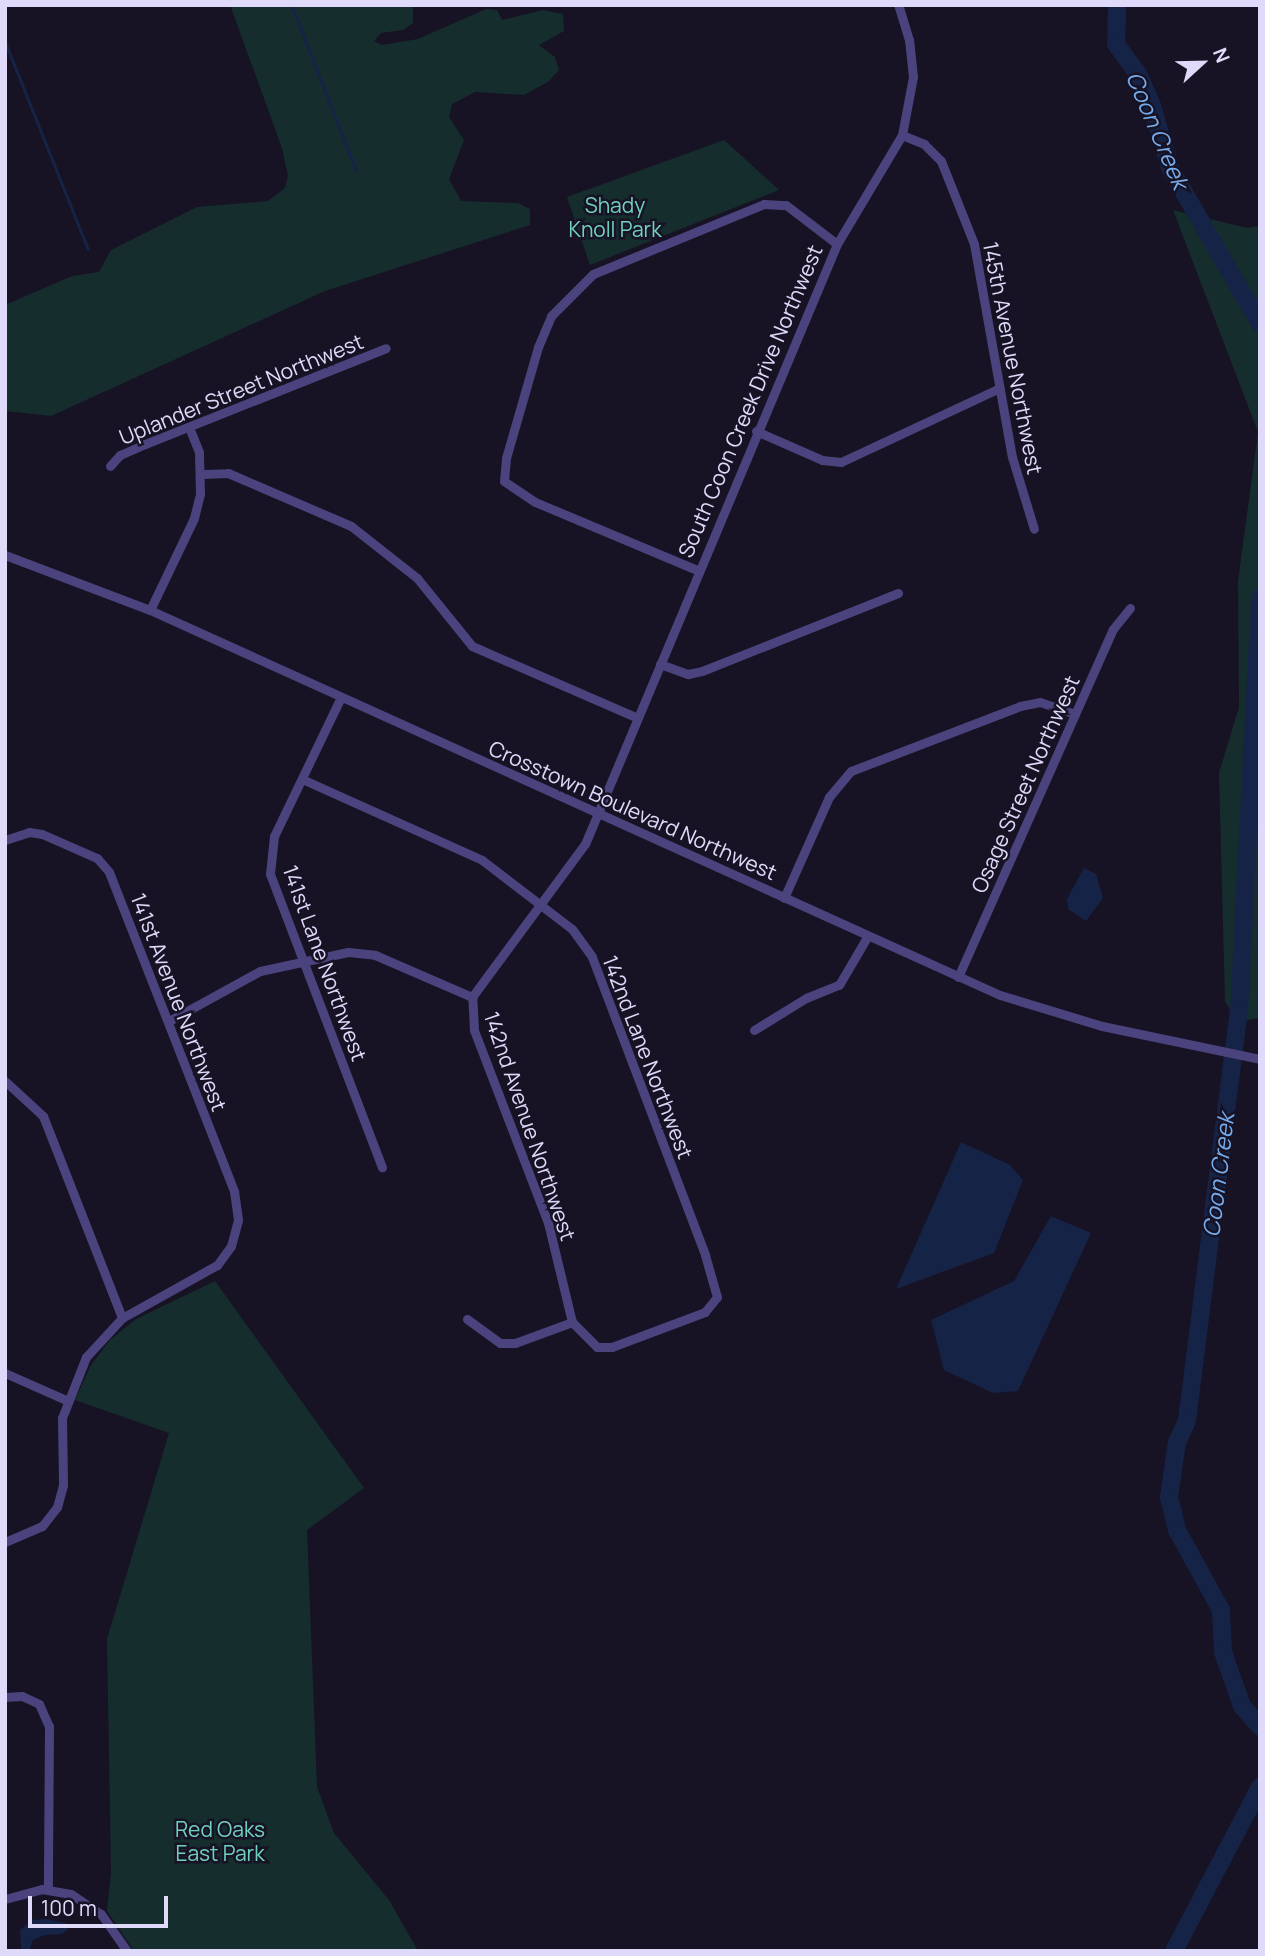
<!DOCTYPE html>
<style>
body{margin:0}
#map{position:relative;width:1265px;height:1956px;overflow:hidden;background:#171224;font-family:Manrope,sans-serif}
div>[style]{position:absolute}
.green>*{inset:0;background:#162d2e}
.water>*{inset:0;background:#152446}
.stream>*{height:2.5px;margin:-1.25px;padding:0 1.25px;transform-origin:1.25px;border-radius:1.25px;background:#152446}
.river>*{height:18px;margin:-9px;padding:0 9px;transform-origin:9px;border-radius:9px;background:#152446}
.minor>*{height:9px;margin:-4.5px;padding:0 4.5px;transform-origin:4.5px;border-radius:4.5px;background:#4a437d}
span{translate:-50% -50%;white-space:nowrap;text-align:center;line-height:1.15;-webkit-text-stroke:5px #171224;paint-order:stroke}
.park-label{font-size:21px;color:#6fd2c1}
.street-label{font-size:21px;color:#e0dafa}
.water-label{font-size:23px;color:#75aced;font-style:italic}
.frame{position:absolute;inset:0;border:7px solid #e0dafa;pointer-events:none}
.north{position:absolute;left:1167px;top:28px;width:70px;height:70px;-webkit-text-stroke:5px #171224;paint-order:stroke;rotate:68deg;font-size:19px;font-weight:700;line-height:28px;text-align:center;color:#e0dafa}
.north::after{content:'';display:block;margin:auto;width:24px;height:32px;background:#e0dafa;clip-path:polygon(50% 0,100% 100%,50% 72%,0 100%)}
.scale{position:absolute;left:28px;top:1896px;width:140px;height:32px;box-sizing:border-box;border:4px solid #e0dafa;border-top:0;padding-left:9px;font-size:21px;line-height:24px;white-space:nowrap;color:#e0dafa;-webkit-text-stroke:5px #171224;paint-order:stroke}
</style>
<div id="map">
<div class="green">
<i style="clip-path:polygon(230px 5px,413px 5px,413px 23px,403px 30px,381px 33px,374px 41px,382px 45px,418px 39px,486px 9px,497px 10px,502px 20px,543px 10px,563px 14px,564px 31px,539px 45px,555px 57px,559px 70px,548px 82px,524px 95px,475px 92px,452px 104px,449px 117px,464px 140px,449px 179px,461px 201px,518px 203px,530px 209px,530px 225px,325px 291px,51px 416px,5px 411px,5px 305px,72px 276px,99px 272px,111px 250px,197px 207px,268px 201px,285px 188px,288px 176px,282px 148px)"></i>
<i style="clip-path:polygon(724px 140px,779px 190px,590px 265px,567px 197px)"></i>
<i style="clip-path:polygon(1173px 210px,1247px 228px,1260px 226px,1260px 1018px,1237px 1022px,1225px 1001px,1219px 773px,1239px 707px,1238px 581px,1258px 432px)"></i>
<i style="clip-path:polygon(215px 1281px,364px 1488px,307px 1530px,317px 1787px,334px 1833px,389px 1900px,418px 1951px,134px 1951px,107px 1911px,111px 1873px,107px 1639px,169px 1433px,75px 1400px,91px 1365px,110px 1340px,136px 1319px)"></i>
</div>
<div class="water">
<i style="clip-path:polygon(1084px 868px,1096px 874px,1103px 898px,1086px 921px,1068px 909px,1067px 899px)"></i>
<i style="clip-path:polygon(961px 1142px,1010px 1165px,1023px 1180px,994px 1253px,896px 1289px)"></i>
<i style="clip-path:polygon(1051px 1216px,1091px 1233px,1018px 1391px,993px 1393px,944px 1370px,931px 1320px,1014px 1281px)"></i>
<i style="clip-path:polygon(47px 1919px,66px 1923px,68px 1929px,62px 1934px,44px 1935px,33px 1940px,29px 1951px,21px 1951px,20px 1930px,32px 1920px)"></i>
</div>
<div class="stream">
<i style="left:292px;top:5px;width:177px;rotate:68.8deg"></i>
<i style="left:5px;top:41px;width:224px;rotate:68.2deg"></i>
<i style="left:1248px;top:306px;width:12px;rotate:-14deg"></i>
</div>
<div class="river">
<i style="left:1117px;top:5px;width:39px;rotate:91deg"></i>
<i style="left:1116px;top:44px;width:37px;rotate:54deg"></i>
<i style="left:1138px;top:74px;width:35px;rotate:66deg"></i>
<i style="left:1152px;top:106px;width:65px;rotate:73.8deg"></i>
<i style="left:1170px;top:168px;width:180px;rotate:60deg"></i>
<i style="left:1260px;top:598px;width:412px;rotate:92.9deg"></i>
<i style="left:1239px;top:1009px;width:415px;rotate:97.2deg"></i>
<i style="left:1187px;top:1421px;width:23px;rotate:115deg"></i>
<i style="left:1177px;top:1442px;width:56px;rotate:98.3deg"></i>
<i style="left:1169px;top:1497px;width:34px;rotate:76deg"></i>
<i style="left:1177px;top:1530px;width:91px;rotate:61.2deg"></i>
<i style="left:1221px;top:1610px;width:42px;rotate:87.3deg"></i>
<i style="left:1223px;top:1652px;width:57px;rotate:70.6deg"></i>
<i style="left:1242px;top:1706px;width:28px;rotate:49deg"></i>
<i style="left:1174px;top:1951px;width:185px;rotate:-62.3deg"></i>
</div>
<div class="minor">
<i style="left:902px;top:135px;width:24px;rotate:22deg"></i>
<i style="left:924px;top:144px;width:24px;rotate:45deg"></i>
<i style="left:941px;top:161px;width:89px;rotate:68.3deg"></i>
<i style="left:974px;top:244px;width:216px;rotate:79.9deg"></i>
<i style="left:1012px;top:457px;width:75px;rotate:73deg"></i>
<i style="left:756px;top:431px;width:72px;rotate:23.7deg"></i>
<i style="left:822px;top:460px;width:19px;rotate:6deg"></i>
<i style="left:841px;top:462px;width:175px;rotate:-25deg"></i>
<i style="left:110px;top:466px;width:15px;rotate:-48deg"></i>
<i style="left:120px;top:455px;width:27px;rotate:-24deg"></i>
<i style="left:145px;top:444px;width:259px;rotate:-21.7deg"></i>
<i style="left:203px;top:474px;width:25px;rotate:-2deg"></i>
<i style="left:228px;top:473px;width:134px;rotate:23.3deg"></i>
<i style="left:351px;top:526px;width:84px;rotate:38.2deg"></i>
<i style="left:417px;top:578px;width:87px;rotate:51deg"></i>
<i style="left:472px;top:646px;width:178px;rotate:23.5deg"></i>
<i style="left:5px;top:555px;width:155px;rotate:20.8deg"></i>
<i style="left:150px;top:610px;width:933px;rotate:24.37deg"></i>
<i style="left:1000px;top:995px;width:107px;rotate:16.9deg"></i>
<i style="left:1102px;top:1026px;width:161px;rotate:11.8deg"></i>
<i style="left:697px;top:570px;width:176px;rotate:-157.2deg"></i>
<i style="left:535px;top:502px;width:37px;rotate:-146deg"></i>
<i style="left:504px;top:481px;width:23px;rotate:-85deg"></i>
<i style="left:506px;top:458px;width:116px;rotate:-73.9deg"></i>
<i style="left:538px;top:347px;width:34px;rotate:-67deg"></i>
<i style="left:551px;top:316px;width:59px;rotate:-45deg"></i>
<i style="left:593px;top:274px;width:185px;rotate:-22.3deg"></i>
<i style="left:764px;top:204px;width:22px;rotate:3deg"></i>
<i style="left:786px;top:205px;width:64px;rotate:37.4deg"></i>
<i style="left:150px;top:610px;width:102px;rotate:-64.4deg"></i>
<i style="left:194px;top:518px;width:25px;rotate:-76deg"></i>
<i style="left:200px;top:494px;width:42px;rotate:-91.4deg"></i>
<i style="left:199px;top:452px;width:27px;rotate:-112deg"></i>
<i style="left:660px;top:664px;width:30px;rotate:20deg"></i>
<i style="left:688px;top:674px;width:14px;rotate:-12deg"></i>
<i style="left:702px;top:671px;width:211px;rotate:-21.7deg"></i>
<i style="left:341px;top:697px;width:154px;rotate:115.7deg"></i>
<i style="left:274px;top:836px;width:38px;rotate:96deg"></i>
<i style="left:270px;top:874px;width:314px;rotate:69.1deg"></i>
<i style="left:302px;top:779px;width:197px;rotate:24.2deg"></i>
<i style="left:482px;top:860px;width:113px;rotate:37.5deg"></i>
<i style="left:572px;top:929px;width:34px;rotate:54deg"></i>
<i style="left:592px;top:957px;width:319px;rotate:69.2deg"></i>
<i style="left:705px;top:1255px;width:44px;rotate:74.1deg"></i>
<i style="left:717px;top:1297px;width:19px;rotate:129deg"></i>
<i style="left:705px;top:1312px;width:99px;rotate:159.4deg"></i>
<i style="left:612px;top:1347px;width:15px;rotate:180deg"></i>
<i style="left:597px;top:1347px;width:35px;rotate:-135deg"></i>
<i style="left:5px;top:840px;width:25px;rotate:-18deg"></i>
<i style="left:29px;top:832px;width:13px;rotate:9deg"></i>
<i style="left:42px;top:834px;width:60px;rotate:23.6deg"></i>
<i style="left:97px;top:858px;width:18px;rotate:49deg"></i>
<i style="left:109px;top:872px;width:343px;rotate:68.6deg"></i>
<i style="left:234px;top:1191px;width:29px;rotate:82deg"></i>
<i style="left:238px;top:1220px;width:27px;rotate:105deg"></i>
<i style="left:231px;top:1246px;width:24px;rotate:126deg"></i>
<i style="left:217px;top:1265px;width:109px;rotate:150.8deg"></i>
<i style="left:122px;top:1318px;width:53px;rotate:132.7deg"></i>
<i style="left:86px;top:1357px;width:66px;rotate:111.5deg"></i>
<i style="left:62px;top:1418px;width:67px;rotate:89.1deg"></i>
<i style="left:63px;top:1485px;width:23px;rotate:105deg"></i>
<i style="left:57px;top:1507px;width:24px;rotate:128deg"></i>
<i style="left:42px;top:1526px;width:40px;rotate:156.6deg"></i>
<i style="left:784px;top:898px;width:111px;rotate:-66deg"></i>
<i style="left:829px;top:797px;width:34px;rotate:-50deg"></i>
<i style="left:851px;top:771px;width:181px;rotate:-21deg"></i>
<i style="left:1020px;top:706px;width:20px;rotate:-11deg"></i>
<i style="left:1040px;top:702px;width:37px;rotate:19deg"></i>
<i style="left:958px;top:977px;width:381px;rotate:-66deg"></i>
<i style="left:1113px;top:629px;width:27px;rotate:-51deg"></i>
<i style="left:169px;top:1021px;width:104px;rotate:-28.8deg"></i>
<i style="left:260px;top:971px;width:90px;rotate:-12.2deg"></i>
<i style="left:348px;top:952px;width:27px;rotate:6deg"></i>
<i style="left:375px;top:955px;width:106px;rotate:23.4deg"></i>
<i style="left:754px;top:1030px;width:61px;rotate:-31.6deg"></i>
<i style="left:806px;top:998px;width:35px;rotate:-22deg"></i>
<i style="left:839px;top:985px;width:56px;rotate:-59.7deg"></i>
<i style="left:5px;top:1081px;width:52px;rotate:42.6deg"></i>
<i style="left:43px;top:1116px;width:217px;rotate:68.6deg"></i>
<i style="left:467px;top:1319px;width:41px;rotate:36deg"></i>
<i style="left:500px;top:1343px;width:15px"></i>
<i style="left:515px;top:1343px;width:61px;rotate:-20.2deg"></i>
<i style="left:572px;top:1322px;width:102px;rotate:-103.6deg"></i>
<i style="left:548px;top:1223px;width:207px;rotate:-111deg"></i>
<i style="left:474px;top:1030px;width:33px;rotate:-93deg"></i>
<i style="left:472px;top:997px;width:190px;rotate:-53.6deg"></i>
<i style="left:585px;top:844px;width:651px;rotate:-67.22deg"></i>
<i style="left:837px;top:244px;width:127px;rotate:-59.2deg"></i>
<i style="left:902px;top:135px;width:59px;rotate:-79.3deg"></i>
<i style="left:913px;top:77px;width:37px;rotate:-96deg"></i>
<i style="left:909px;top:40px;width:37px;rotate:-107deg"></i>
<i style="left:5px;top:1373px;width:67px;rotate:23.9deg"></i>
<i style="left:5px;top:1697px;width:17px;rotate:-3deg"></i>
<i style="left:22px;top:1696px;width:19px;rotate:25deg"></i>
<i style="left:39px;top:1704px;width:24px;rotate:66deg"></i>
<i style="left:49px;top:1726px;width:163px;rotate:90.4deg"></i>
<i style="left:5px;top:1899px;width:38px;rotate:-15deg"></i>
<i style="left:42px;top:1889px;width:29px;rotate:10deg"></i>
<i style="left:71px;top:1894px;width:36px;rotate:34deg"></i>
<i style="left:101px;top:1914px;width:45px;rotate:54.9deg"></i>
</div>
<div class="park-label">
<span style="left:615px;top:217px">Shady<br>Knoll Park</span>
<span style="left:220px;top:1841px">Red Oaks<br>East Park</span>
</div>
<div class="street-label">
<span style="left:1013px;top:358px;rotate:79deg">145th Avenue Northwest</span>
<span style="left:241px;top:389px;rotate:-22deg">Uplander Street Northwest</span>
<span style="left:750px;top:401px;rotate:-67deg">South Coon Creek Drive Northwest</span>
<span style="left:1025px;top:784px;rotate:-66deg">Osage Street Northwest</span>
<span style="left:633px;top:810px;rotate:24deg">Crosstown Boulevard Northwest</span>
<span style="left:325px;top:963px;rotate:70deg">141st Lane Northwest</span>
<span style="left:179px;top:1002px;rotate:69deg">141st Avenue Northwest</span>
<span style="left:648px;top:1057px;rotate:69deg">142nd Lane Northwest</span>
<span style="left:530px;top:1126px;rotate:71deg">142nd Avenue Northwest</span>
</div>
<div class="water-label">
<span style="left:1158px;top:130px;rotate:67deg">Coon Creek</span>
<span style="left:1218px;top:1175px;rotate:-83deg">Coon Creek</span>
</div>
<div class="frame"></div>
<div class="north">N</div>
<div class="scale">100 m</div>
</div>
